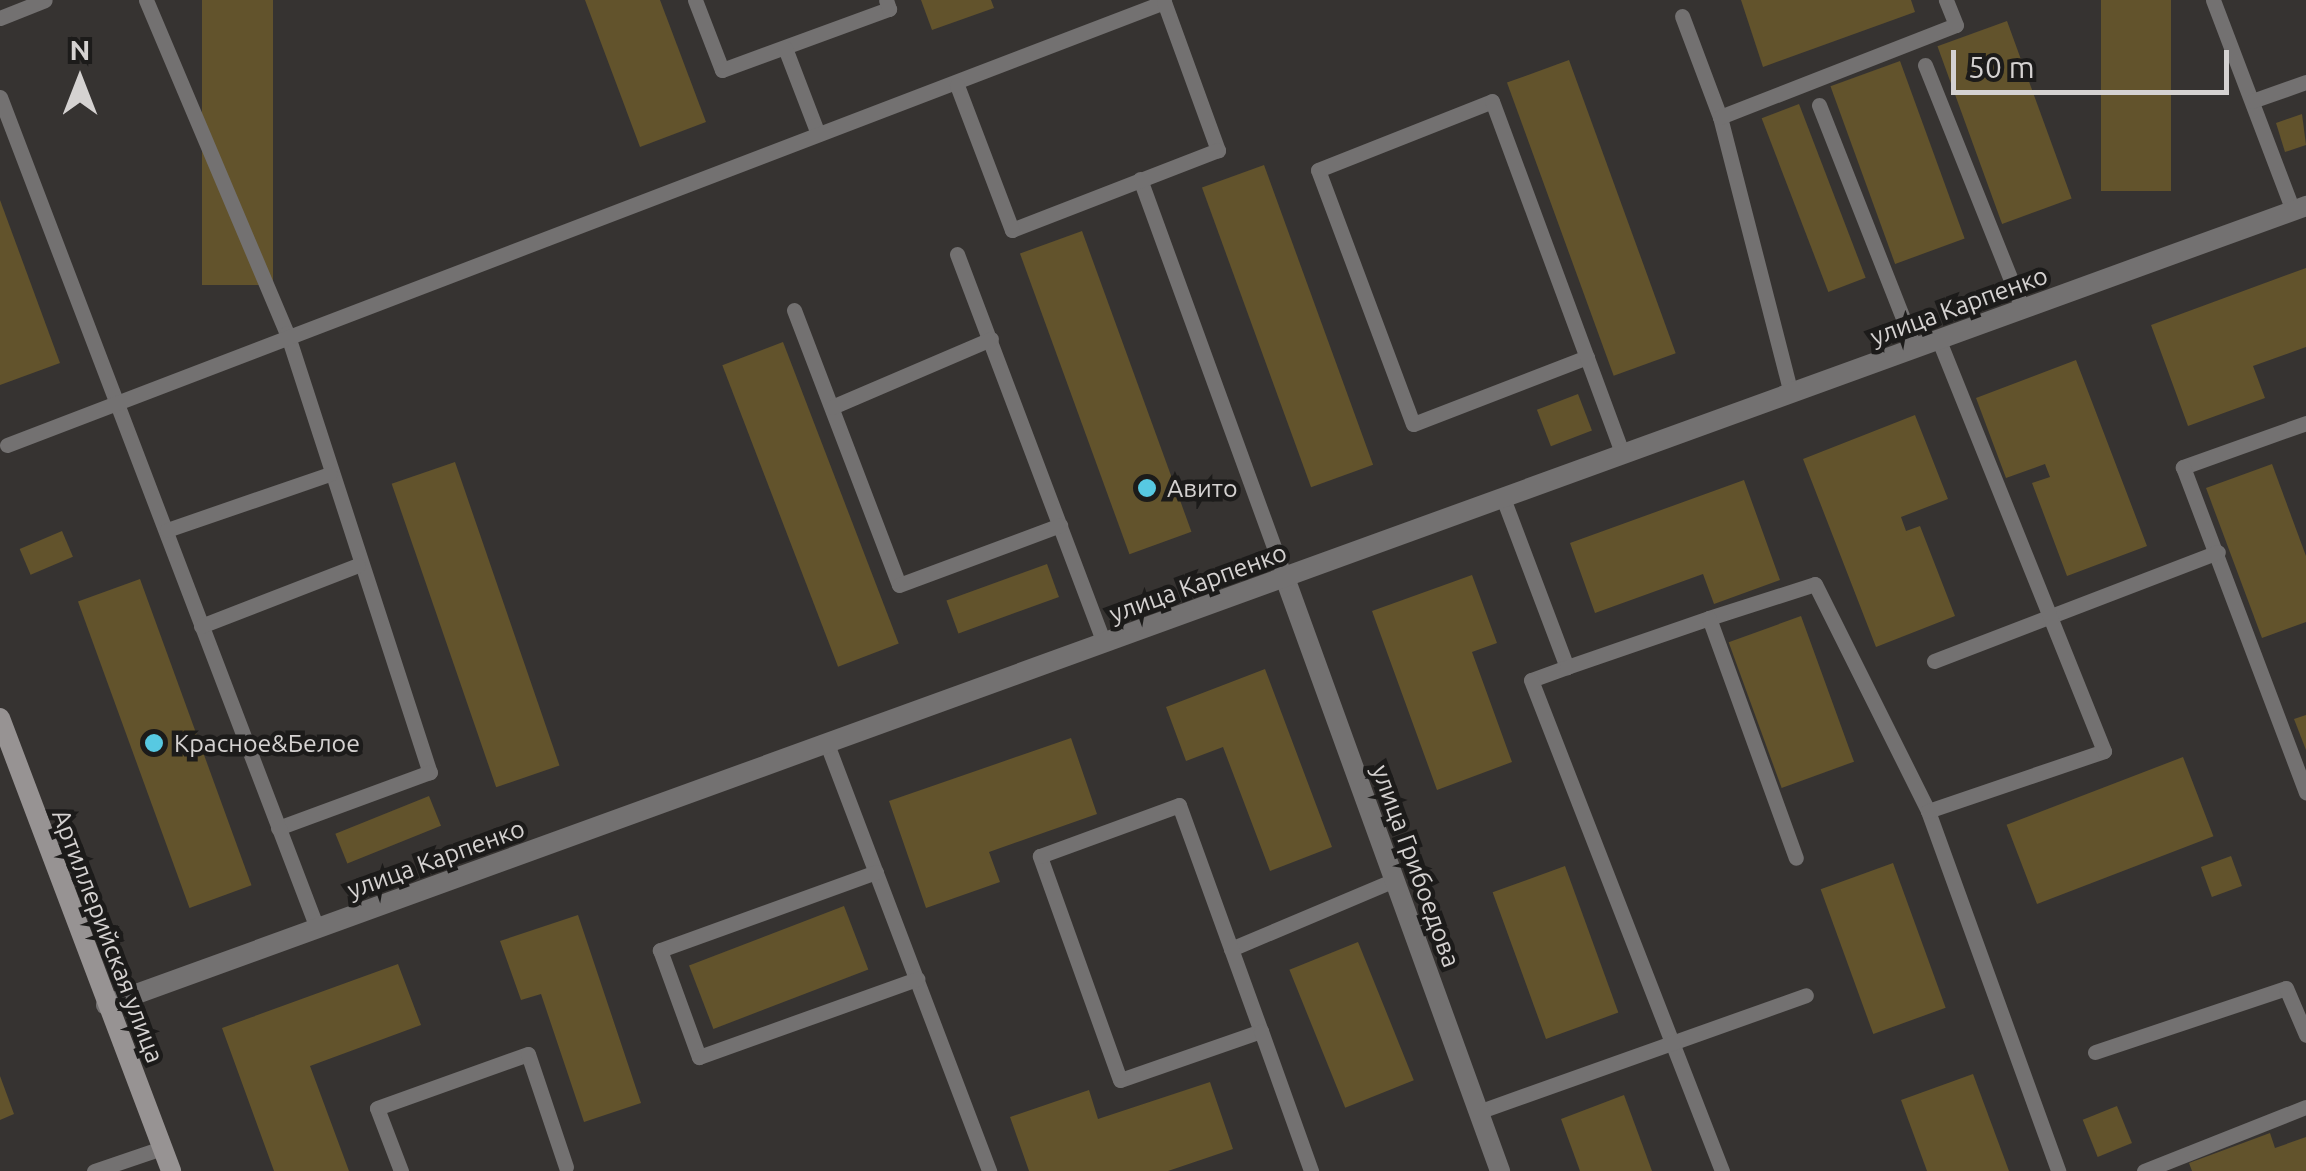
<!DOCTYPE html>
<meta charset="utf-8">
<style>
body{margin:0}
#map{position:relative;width:2306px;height:1171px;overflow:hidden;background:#363331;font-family:Ubuntu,sans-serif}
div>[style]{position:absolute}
.building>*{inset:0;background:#62532c;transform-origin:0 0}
.lane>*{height:15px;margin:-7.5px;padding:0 7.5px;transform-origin:7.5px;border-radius:7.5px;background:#737171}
.street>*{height:20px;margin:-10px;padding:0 10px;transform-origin:10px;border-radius:10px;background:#737171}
.secondary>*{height:20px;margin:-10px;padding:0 10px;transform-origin:10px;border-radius:10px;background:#979393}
.dots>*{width:28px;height:28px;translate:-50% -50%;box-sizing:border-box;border:5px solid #1c1b1a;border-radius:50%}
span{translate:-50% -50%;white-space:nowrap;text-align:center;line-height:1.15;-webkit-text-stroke:9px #1c1b1a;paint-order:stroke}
.street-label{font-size:25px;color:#d5d2d1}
.poi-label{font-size:25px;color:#d5d2d1}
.left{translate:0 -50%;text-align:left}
.north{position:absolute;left:30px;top:30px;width:100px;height:100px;-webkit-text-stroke:8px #1c1b1a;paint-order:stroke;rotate:0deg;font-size:28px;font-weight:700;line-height:40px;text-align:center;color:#d5d2d1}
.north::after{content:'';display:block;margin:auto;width:35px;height:45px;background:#d5d2d1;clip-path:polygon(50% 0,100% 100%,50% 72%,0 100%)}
.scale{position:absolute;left:1951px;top:50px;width:278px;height:45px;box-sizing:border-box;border:5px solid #d5d2d1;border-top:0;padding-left:12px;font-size:30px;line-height:35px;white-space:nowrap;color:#d5d2d1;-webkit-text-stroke:8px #1c1b1a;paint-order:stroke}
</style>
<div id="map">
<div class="building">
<i style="left:202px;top:0;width:71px;height:285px"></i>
<i style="clip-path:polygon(585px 0,660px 0,706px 122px,640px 147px)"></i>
<i style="clip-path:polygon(921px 0,991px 0,994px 8px,932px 30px)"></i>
<i style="clip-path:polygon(1741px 0,1911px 0,1915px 12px,1763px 67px)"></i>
<i style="left:2101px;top:0;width:70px;height:191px"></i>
<i style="left:2007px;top:21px;width:189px;height:74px;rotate:70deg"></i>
<i style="left:1569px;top:60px;width:312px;height:66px;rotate:70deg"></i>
<i style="left:1900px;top:61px;width:189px;height:74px;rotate:70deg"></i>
<i style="left:1799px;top:104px;width:186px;height:40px;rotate:69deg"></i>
<i style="clip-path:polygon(2302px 114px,2306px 145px,2285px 152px,2276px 123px)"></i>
<i style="left:1264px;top:165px;width:319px;height:66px;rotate:70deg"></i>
<i style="clip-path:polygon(0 200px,60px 363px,0 385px)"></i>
<i style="left:1082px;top:231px;width:320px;height:66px;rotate:70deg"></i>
<i style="clip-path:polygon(2306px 268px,2306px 347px,2253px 366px,2265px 398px,2188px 426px,2151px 325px)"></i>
<i style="left:783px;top:342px;width:323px;height:65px;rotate:69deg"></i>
<i style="clip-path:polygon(2076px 360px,2147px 546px,2067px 576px,2032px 483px,2050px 477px,2045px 464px,2006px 478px,1976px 398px)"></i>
<i style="left:1578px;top:394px;width:39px;height:44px;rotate:69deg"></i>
<i style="clip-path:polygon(1915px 415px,1948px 499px,1901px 517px,1906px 531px,1920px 526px,1955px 616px,1876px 647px,1803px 459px)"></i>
<i style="left:455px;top:462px;width:321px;height:67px;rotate:71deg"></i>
<i style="clip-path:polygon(2272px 464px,2306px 556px,2306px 622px,2262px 638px,2206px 488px)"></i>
<i style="clip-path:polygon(1744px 480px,1780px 580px,1714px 604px,1703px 574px,1595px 613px,1570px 543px)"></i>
<i style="left:62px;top:531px;width:28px;height:46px;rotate:67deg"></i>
<i style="left:1047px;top:564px;width:35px;height:107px;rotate:70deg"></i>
<i style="clip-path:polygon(1472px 575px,1497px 643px,1472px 652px,1512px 762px,1437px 790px,1372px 611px)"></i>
<i style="left:140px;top:579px;width:326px;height:66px;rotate:70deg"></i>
<i style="left:1801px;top:616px;width:155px;height:77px;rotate:70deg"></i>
<i style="clip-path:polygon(1265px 669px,1332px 847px,1270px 871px,1223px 747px,1186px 761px,1166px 707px)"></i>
<i style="clip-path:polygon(2306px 715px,2306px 750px,2294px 719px)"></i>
<i style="clip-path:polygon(1071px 738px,1097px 814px,989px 852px,1000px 882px,926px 908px,889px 801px)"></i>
<i style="left:2183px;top:757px;width:85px;height:189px;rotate:69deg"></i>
<i style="left:429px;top:796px;width:32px;height:101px;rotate:68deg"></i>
<i style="left:2231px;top:856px;width:32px;height:32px;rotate:70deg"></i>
<i style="left:1893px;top:863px;width:154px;height:77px;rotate:70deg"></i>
<i style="left:1565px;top:866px;width:156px;height:77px;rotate:70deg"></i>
<i style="left:844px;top:906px;width:68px;height:166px;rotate:69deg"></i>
<i style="clip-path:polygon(578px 915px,641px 1103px,584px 1122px,541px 994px,521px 1000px,500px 941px)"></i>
<i style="left:1358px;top:942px;width:149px;height:74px;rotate:68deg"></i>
<i style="clip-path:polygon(398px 964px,421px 1025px,310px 1066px,349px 1171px,274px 1171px,222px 1028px)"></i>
<i style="clip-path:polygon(1973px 1074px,2009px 1171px,1927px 1171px,1901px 1100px)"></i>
<i style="clip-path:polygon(0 1076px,14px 1114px,0 1120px)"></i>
<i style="clip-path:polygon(1210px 1082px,1233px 1149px,1168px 1171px,1029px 1171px,1010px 1117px,1089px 1090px,1098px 1119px)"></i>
<i style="clip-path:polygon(1624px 1095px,1652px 1171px,1580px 1171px,1561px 1119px)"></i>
<i style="left:2117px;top:1106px;width:40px;height:37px;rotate:68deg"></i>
<i style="clip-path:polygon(2270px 1133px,2275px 1148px,2306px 1137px,2306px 1171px,2192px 1171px,2189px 1163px)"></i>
</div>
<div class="lane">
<i style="left:146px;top:0;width:362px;rotate:67.1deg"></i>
<i style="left:287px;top:333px;width:462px;rotate:72deg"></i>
<i style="left:430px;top:772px;width:162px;rotate:159.8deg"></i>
<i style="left:695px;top:0;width:75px;rotate:68.9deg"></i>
<i style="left:722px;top:70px;width:178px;rotate:-20.1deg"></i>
<i style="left:889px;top:9px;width:9px;rotate:-108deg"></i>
<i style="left:2213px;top:0;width:226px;rotate:69.2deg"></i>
<i style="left:1682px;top:16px;width:108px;rotate:69.4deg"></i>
<i style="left:1720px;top:117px;width:286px;rotate:75.6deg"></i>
<i style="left:0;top:18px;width:48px;rotate:-21.8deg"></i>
<i style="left:785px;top:48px;width:92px;rotate:69deg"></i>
<i style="left:1925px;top:65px;width:264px;rotate:68.2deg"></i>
<i style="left:0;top:97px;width:889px;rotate:69.12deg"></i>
<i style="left:2252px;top:101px;width:57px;rotate:-19.4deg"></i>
<i style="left:1819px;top:105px;width:262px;rotate:68.5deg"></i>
<i style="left:1720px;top:117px;width:253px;rotate:-21.3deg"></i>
<i style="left:1956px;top:25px;width:27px;rotate:-112deg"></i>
<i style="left:1140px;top:179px;width:425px;rotate:70deg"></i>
<i style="left:957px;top:254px;width:416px;rotate:69.3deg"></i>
<i style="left:794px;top:310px;width:294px;rotate:69.1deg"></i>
<i style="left:899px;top:585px;width:172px;rotate:-20.4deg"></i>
<i style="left:1587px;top:357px;width:186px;rotate:158.9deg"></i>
<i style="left:1413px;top:424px;width:271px;rotate:-110.5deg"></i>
<i style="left:1318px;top:170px;width:187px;rotate:-21.6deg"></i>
<i style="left:1492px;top:101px;width:377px;rotate:69.7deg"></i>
<i style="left:832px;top:407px;width:173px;rotate:-23.2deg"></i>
<i style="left:2306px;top:423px;width:131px;rotate:160.3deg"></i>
<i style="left:2183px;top:467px;width:348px;rotate:69.3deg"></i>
<i style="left:7px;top:445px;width:1239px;rotate:-20.95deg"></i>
<i style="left:1164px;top:2px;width:158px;rotate:70deg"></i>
<i style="left:1218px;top:150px;width:221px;rotate:158.8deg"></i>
<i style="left:1012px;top:230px;width:155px;rotate:-110.8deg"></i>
<i style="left:1503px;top:498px;width:181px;rotate:69.3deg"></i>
<i style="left:1567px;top:667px;width:38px;rotate:160deg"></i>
<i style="left:1531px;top:680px;width:527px;rotate:68.74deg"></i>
<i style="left:167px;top:530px;width:172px;rotate:-19deg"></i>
<i style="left:1709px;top:618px;width:111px;rotate:-17.8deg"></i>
<i style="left:1815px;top:584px;width:254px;rotate:63.5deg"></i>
<i style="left:1928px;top:811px;width:383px;rotate:70.1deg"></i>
<i style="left:201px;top:626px;width:168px;rotate:-21.2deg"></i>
<i style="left:1934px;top:661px;width:304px;rotate:-21deg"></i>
<i style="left:1567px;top:667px;width:150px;rotate:-19deg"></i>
<i style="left:1709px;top:618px;width:255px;rotate:70.1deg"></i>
<i style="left:827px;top:744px;width:457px;rotate:69.2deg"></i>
<i style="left:1928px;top:811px;width:186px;rotate:-18.8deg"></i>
<i style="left:2104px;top:751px;width:443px;rotate:-111.9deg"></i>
<i style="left:876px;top:872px;width:230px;rotate:160.1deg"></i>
<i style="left:660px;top:950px;width:114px;rotate:70deg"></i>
<i style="left:699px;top:1057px;width:232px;rotate:-19.7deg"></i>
<i style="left:1231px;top:949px;width:177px;rotate:-22.9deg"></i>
<i style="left:1261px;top:1031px;width:149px;rotate:160.8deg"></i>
<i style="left:1120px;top:1080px;width:238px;rotate:-109.7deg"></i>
<i style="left:1040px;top:856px;width:148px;rotate:-20.1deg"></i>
<i style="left:1179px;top:805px;width:240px;rotate:70.1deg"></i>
<i style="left:1261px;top:1031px;width:149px;rotate:70.3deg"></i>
<i style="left:2095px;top:1052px;width:201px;rotate:-18.5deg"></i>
<i style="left:2286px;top:988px;width:51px;rotate:66.9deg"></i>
<i style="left:1478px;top:1112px;width:348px;rotate:-19.6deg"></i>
<i style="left:94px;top:1171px;width:72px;rotate:-18.7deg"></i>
<i style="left:401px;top:1171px;width:67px;rotate:-110.9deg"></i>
<i style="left:377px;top:1108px;width:160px;rotate:-19.7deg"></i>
<i style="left:528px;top:1054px;width:119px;rotate:71.4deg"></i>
<i style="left:2144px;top:1171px;width:174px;rotate:-21.6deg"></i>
</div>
<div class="street">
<i style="left:1285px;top:578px;width:631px;rotate:70.07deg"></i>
<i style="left:106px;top:1005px;width:2341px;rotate:-19.96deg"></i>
</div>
<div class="secondary">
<i style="left:0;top:718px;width:484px;rotate:69.3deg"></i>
</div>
<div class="dots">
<i style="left:1147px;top:488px;background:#57c9e2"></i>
<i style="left:154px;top:743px;background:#57c9e2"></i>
</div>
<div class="street-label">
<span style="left:1959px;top:306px;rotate:-20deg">улица Карпенко</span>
<span style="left:1198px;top:583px;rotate:-20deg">улица Карпенко</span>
<span style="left:436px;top:859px;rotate:-20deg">улица Карпенко</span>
<span style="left:1416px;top:866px;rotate:70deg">улица Грибоедова</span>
<span style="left:108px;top:936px;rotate:69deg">Артиллерийская улица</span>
</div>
<div class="poi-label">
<span class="left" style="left:1167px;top:488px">Авито</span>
<span class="left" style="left:174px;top:743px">Красное&amp;Белое</span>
</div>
<div class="north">N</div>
<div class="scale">50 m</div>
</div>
